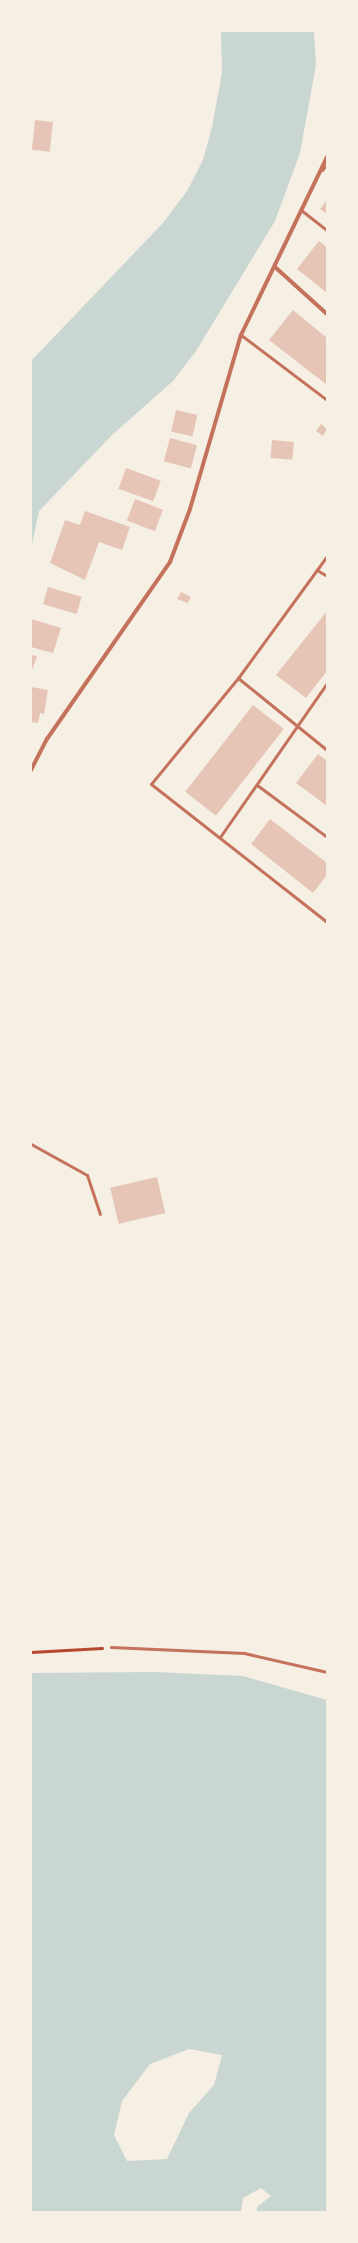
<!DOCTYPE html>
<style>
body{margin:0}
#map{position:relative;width:358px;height:2243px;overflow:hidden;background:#f6efe4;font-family:"Roboto Condensed",sans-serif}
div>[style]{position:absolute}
.water>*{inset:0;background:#c9d6d2}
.building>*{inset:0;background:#e6c5b7;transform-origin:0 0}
.path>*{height:2.5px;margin:-1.25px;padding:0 1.25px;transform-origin:1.25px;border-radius:1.25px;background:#b5482f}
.service>*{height:3px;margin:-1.5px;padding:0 1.5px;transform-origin:1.5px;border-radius:1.5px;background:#c5725c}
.minor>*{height:4px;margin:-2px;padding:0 2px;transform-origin:2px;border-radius:2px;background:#c5725c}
span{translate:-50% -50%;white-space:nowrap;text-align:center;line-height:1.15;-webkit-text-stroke:3.5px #f6efe4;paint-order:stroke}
.frame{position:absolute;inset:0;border:32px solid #f6efe4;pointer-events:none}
</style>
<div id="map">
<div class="water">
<i style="clip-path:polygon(221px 31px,314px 31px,316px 65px,300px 153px,275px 221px,196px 351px,173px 381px,112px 435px,39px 511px,31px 549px,31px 361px,163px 223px,187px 191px,203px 160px,212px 127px,222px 73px)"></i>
<i style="clip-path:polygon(evenodd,155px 1672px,243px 1676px,327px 1700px,327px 2212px,257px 2212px,257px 2207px,271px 2196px,261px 2188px,243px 2198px,241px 2212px,31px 2212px,31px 1673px,155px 1672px,189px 2049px,222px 2055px,214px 2085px,189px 2113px,167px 2159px,127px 2161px,114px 2135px,122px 2101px,150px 2064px,189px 2049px)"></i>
</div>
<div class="building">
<i style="left:35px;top:120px;width:18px;height:30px;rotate:6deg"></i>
<i style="clip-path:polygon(327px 200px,327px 214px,320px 209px)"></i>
<i style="clip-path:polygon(319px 241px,327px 247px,327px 293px,297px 269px)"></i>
<i style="clip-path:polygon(293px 310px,327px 338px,327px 385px,269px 340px)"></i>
<i style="left:176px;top:410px;width:22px;height:22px;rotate:13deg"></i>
<i style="clip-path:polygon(321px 424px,327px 429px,323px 436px,316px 431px)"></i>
<i style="left:170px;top:438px;width:28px;height:24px;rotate:15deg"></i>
<i style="left:272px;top:440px;width:22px;height:18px;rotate:5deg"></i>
<i style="left:126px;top:468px;width:37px;height:22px;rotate:20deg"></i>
<i style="left:135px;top:499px;width:30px;height:23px;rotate:21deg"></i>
<i style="clip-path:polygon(85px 511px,130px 527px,122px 550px,99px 542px,85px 580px,50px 563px,65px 520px,80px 525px)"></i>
<i style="left:48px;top:587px;width:35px;height:18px;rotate:16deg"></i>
<i style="clip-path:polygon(181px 592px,191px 597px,188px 603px,177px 599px)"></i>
<i style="clip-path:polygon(327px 611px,327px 671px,306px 698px,276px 675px)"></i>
<i style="clip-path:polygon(31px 619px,61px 628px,53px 653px,31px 647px)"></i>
<i style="clip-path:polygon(31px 655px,37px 656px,31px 673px)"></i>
<i style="clip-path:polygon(31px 687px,48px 690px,44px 714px,40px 713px,38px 723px,31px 722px)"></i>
<i style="left:253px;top:705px;width:39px;height:110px;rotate:38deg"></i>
<i style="clip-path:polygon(318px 754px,327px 761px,327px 806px,296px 783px)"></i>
<i style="clip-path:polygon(270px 819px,327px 863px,327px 875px,313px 893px,251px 844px)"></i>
<i style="left:157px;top:1177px;width:37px;height:48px;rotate:77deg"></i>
</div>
<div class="path">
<i style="left:31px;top:1652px;width:71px;rotate:-3.2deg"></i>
</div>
<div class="service">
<i style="left:322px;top:170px;width:8px;rotate:-50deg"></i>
<i style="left:301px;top:210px;width:33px;rotate:38deg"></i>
<i style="left:241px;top:335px;width:108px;rotate:37.1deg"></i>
<i style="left:327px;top:556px;width:151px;rotate:126.1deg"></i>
<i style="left:238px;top:678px;width:137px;rotate:129.4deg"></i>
<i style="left:151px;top:784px;width:224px;rotate:38.1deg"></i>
<i style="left:317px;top:570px;width:12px;rotate:31deg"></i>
<i style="left:238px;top:678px;width:114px;rotate:39deg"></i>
<i style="left:257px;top:785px;width:87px;rotate:36.6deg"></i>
<i style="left:220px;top:837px;width:188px;rotate:-55.2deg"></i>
<i style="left:31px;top:1144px;width:64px;rotate:29deg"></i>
<i style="left:87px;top:1175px;width:41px;rotate:71.6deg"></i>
<i style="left:111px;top:1647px;width:133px;rotate:2.6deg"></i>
<i style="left:244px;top:1653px;width:85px;rotate:12.9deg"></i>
</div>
<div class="minor">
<i style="left:275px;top:267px;width:70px;rotate:42.1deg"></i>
<i style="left:31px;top:770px;width:35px;rotate:-63deg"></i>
<i style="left:47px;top:739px;width:216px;rotate:-55.2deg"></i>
<i style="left:170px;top:562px;width:57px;rotate:-69.3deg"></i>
<i style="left:190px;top:509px;width:181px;rotate:-73.7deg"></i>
<i style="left:241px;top:335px;width:198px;rotate:-64.2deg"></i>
</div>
<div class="frame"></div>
</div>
